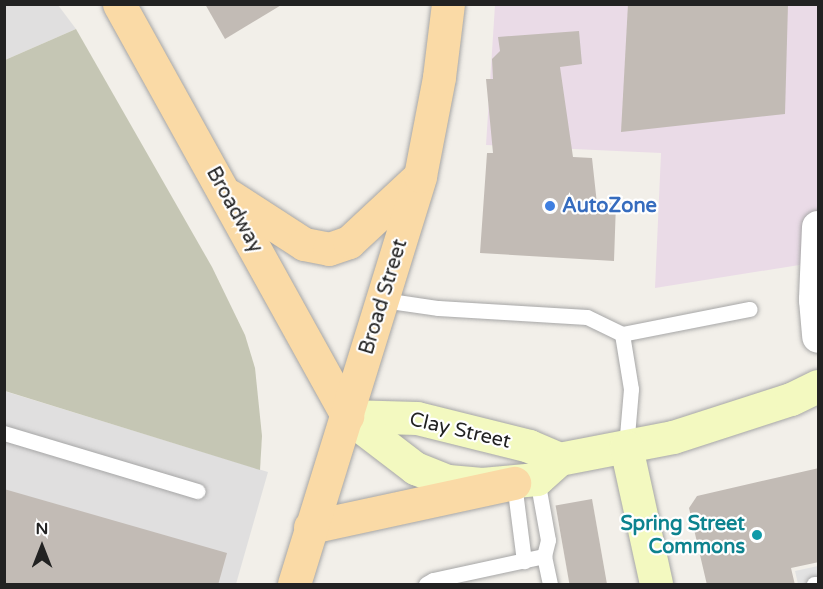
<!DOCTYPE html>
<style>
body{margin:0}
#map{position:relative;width:823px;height:589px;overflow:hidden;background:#f2efe9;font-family:"Varela Round",sans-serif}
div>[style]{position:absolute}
.residential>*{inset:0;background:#e0dfdf}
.industrial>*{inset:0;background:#eadbe7}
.construction>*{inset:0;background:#c5c6b4}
.parking>*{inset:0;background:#e2e2e2}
.building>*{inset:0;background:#c2bbb5;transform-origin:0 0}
.roads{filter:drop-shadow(0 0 2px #a6a6a6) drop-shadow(0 0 2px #a6a6a6)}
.service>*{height:15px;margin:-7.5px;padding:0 7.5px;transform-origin:7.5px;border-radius:7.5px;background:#fff}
.minor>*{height:32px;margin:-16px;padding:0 16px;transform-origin:16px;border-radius:16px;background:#fff}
.secondary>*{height:33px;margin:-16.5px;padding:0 16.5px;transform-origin:16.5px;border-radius:16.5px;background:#f3f9c0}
.primary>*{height:33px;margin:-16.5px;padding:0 16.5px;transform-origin:16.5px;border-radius:16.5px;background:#fadaa6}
.dots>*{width:16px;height:16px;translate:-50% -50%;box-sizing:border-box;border:3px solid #fff;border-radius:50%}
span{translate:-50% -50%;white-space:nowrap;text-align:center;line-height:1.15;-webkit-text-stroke:4.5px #fff;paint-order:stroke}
.shop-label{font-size:20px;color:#366cbe;font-weight:700}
.left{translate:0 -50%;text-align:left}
.street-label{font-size:20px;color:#222}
.culture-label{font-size:20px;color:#0d838f;font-weight:700}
.right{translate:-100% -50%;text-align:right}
.frame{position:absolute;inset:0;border:6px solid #222;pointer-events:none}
.north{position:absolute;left:12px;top:517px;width:60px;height:60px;-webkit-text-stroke:4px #fff;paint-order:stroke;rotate:0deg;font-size:16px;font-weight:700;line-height:24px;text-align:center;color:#222}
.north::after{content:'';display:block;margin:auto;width:21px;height:27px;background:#222;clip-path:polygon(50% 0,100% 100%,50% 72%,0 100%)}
</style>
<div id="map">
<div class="residential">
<i style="clip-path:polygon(5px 4px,58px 5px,76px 29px,5px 60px)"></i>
<i style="clip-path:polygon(4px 391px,268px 472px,236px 584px,5px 584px)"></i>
</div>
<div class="industrial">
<i style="clip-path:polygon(495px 5px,818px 5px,818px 262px,655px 288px,661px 153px,486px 145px)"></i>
</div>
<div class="construction">
<i style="clip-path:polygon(76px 29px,212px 267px,245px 335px,255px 368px,262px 436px,260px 470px,5px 391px,5px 60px)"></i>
</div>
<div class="parking">
<i style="clip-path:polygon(818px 566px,818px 584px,798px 584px,795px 571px)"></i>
</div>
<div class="building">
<i style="clip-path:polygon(205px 4px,283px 4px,225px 39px)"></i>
<i style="clip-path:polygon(628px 4px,788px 4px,785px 114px,621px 132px)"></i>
<i style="clip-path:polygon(579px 31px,582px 64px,560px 67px,573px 157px,592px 158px,597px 204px,616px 203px,614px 261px,480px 253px,487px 153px,493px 153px,486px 79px,493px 79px,492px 59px,500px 51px,498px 37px)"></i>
<i style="clip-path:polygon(819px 468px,819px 562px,791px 568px,795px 585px,707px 585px,689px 508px,697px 496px)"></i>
<i style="clip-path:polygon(4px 489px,227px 553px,218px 585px,4px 585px)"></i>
<i style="left:592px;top:499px;width:87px;height:37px;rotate:80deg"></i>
</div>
<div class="roads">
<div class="service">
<i style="left:383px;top:300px;width:56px;rotate:8.3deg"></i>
<i style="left:438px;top:308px;width:149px;rotate:3.5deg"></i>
<i style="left:587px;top:317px;width:39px;rotate:26deg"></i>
<i style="left:622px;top:334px;width:130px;rotate:-11.1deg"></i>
<i style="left:622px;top:334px;width:56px;rotate:80.7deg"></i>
<i style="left:631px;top:389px;width:58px;rotate:94.9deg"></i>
<i style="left:4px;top:433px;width:202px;rotate:16.7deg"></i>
<i style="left:537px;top:479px;width:62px;rotate:79.8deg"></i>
<i style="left:548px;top:540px;width:16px;rotate:104deg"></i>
<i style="left:544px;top:556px;width:29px;rotate:78deg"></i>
<i style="left:514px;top:483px;width:79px;rotate:82.7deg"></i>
<i style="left:426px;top:584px;width:8px;rotate:-30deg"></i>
<i style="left:433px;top:580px;width:114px;rotate:-12.2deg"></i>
<i style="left:814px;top:584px;width:4px"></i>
</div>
<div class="minor">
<i style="left:818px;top:227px;width:73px;rotate:92.4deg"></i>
<i style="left:815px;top:300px;width:37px;rotate:85deg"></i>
</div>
<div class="secondary">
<i style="left:347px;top:416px;width:70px;rotate:1.6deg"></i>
<i style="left:417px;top:418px;width:115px;rotate:14deg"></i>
<i style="left:529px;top:446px;width:33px;rotate:23deg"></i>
<i style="left:559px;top:459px;width:116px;rotate:-10.9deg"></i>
<i style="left:673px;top:437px;width:124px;rotate:-17.9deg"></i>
<i style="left:791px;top:399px;width:30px;rotate:-26deg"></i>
<i style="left:347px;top:416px;width:86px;rotate:37.4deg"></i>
<i style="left:415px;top:468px;width:35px;rotate:22deg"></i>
<i style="left:448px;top:481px;width:34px;rotate:5deg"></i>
<i style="left:482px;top:484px;width:55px;rotate:-5.2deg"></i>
<i style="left:537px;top:479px;width:30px;rotate:-42deg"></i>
<i style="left:626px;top:447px;width:140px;rotate:77.6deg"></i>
</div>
<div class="primary">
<i style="left:119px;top:4px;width:471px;rotate:61deg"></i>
<i style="left:230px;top:196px;width:88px;rotate:33deg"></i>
<i style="left:304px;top:244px;width:25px;rotate:11deg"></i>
<i style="left:329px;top:249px;width:21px;rotate:-19deg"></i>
<i style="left:349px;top:242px;width:96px;rotate:-42.9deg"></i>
<i style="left:310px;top:527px;width:209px;rotate:-12.2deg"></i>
<i style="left:294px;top:584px;width:427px;rotate:-72.8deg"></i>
<i style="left:420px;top:176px;width:101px;rotate:-79.1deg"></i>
<i style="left:439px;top:77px;width:74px;rotate:-83deg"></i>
</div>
</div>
<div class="dots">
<i style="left:550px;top:206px;background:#3f7fe0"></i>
<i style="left:757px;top:535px;background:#0f9aa8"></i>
</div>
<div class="shop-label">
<span class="left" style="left:562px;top:206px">AutoZone</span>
</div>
<div class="street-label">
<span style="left:234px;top:210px;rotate:61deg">Broadway</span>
<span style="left:384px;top:297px;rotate:-73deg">Broad Street</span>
<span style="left:460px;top:431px;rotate:13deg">Clay Street</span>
</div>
<div class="culture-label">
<span class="right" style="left:745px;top:536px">Spring Street<br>Commons</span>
</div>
<div class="frame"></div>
<div class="north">N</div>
</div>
